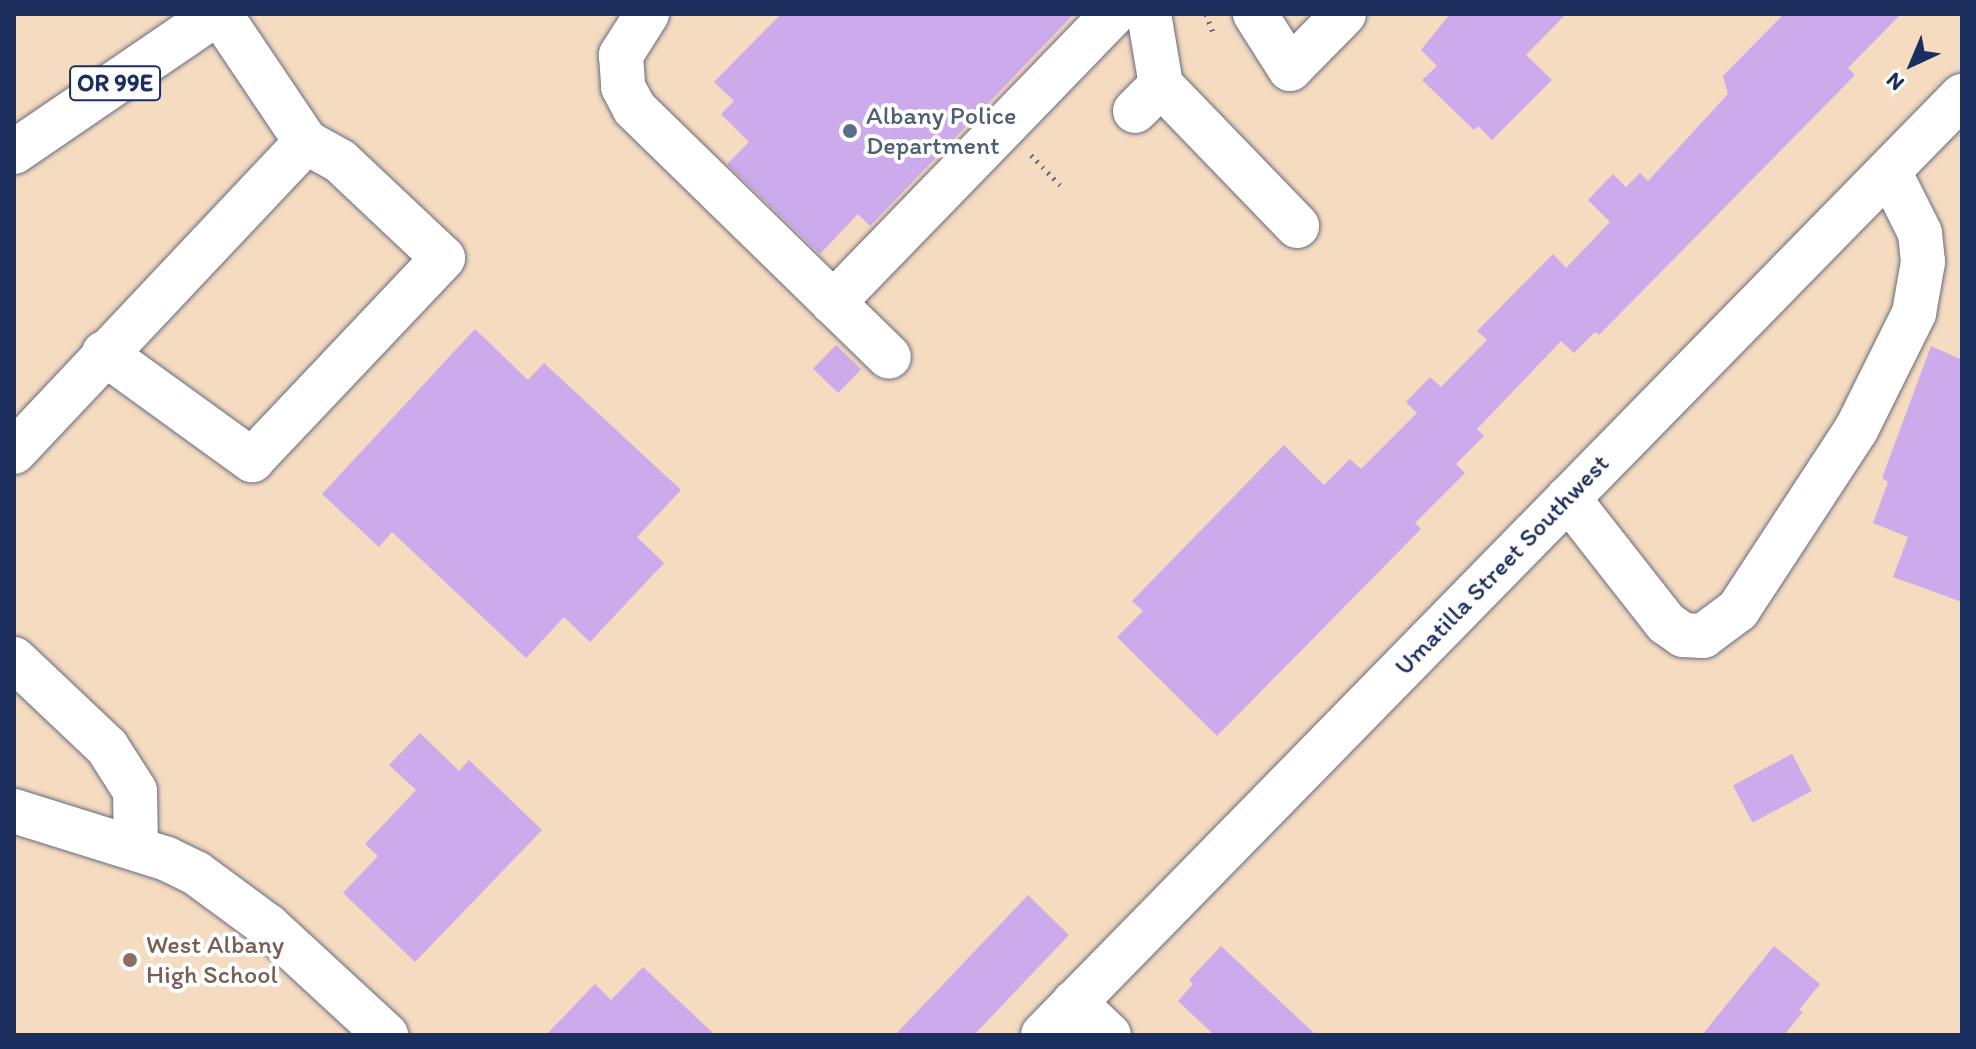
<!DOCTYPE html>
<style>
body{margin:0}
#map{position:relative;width:1976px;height:1049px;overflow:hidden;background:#f5dbbf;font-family:Itim,sans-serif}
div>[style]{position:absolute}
.building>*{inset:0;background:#cdaaeb;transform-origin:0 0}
.path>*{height:5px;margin-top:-2.5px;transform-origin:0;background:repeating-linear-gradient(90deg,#676b80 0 2px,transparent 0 8px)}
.roads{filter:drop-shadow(0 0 2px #676b80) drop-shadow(0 0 2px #676b80)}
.minor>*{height:44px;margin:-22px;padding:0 22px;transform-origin:22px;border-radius:22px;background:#fff}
.major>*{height:44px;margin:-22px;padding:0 22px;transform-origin:22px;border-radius:22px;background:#fff}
.dots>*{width:22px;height:22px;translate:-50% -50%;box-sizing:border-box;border:4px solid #fff;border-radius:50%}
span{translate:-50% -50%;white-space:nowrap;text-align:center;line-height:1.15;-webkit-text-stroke:8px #fff;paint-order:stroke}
.shield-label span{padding:2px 6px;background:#fff;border:2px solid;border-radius:6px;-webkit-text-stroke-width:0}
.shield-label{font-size:24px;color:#1b2f5e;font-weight:700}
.service-label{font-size:26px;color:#4e5e75}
.left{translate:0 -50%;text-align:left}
.street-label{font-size:26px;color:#1b2f5e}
.education-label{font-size:26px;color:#785e54}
.frame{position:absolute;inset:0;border:16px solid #1b2f5e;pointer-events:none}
.north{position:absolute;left:1872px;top:24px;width:80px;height:80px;-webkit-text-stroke:6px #fff;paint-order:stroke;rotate:224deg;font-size:22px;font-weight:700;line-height:32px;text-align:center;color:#1b2f5e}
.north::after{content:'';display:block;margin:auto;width:28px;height:36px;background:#1b2f5e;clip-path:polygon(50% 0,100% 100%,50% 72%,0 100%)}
</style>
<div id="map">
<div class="building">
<i style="clip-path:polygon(781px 14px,1074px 14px,870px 226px,858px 214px,820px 254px,727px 164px,749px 142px,721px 114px,734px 101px,714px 82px)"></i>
<i style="clip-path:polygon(1450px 14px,1566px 14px,1526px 55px,1552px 80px,1492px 140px,1478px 126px,1474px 130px,1422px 80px,1437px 66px,1421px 50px)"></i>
<i style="clip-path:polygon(1784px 14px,1901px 14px,1848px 68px,1855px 75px,1599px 335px,1595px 332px,1574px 353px,1561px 341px,1477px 429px,1484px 436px,1456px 464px,1465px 473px,1415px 523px,1421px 529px,1217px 736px,1117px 637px,1143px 611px,1132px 601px,1284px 445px,1324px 485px,1350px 459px,1361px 469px,1417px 413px,1406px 402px,1430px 377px,1441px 387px,1487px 340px,1477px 331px,1553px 254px,1566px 268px,1610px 222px,1588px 200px,1613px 174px,1626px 187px,1640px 173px,1648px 181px,1728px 94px,1723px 76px)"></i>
<i style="clip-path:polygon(475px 329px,528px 380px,544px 363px,681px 490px,637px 537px,664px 563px,590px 642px,564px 617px,526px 658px,392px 532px,379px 547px,322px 494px)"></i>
<i style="left:836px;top:345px;width:35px;height:33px;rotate:44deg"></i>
<i style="clip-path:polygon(1931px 346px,1962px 360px,1962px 602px,1893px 577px,1908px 537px,1873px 523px,1888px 482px,1882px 478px)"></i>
<i style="clip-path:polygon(420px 733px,459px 771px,469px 760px,542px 830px,415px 962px,343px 893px,378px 856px,365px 844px,416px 790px,389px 765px)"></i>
<i style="left:1792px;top:754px;width:42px;height:67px;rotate:62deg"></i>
<i style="clip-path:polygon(1028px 895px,1069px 935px,974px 1035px,895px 1035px)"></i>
<i style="clip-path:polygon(1221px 946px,1316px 1035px,1214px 1035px,1178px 1001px,1193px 984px,1189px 980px)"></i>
<i style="clip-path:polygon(1774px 946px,1820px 984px,1799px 1010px,1803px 1012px,1784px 1035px,1702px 1035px)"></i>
<i style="clip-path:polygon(643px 967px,715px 1035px,546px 1035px,595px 984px,611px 1000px)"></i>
</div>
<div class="path">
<i style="left:1206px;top:14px;width:19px;rotate:69deg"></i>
<i style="left:1031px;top:155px;width:43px;rotate:45.9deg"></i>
</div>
<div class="roads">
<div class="minor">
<i style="left:647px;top:14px;width:49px;rotate:122.4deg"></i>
<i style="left:621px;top:55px;width:32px;rotate:86deg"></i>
<i style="left:623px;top:87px;width:24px;rotate:62deg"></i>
<i style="left:634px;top:108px;width:356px;rotate:44.3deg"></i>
<i style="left:1149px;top:14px;width:72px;rotate:80.4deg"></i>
<i style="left:1255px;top:14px;width:65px;rotate:57.5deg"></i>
<i style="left:1290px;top:69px;width:77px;rotate:-45.5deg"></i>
<i style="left:1135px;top:111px;width:37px;rotate:-45deg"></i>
<i style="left:1161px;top:85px;width:196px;rotate:46deg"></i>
<i style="left:833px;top:303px;width:402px;rotate:-45.9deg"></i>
<i style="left:104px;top:353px;width:183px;rotate:35.9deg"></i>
<i style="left:252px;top:460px;width:278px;rotate:-46.6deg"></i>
<i style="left:443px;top:258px;width:141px;rotate:-136.7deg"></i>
<i style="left:340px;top:161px;width:39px;rotate:-151deg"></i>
<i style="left:14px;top:452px;width:426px;rotate:-46.7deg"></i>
<i style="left:306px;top:142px;width:154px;rotate:-123.9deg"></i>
<i style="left:1568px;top:498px;width:159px;rotate:51.9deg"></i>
<i style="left:1666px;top:623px;width:21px;rotate:35deg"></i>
<i style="left:1683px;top:635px;width:20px;rotate:3deg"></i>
<i style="left:1703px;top:636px;width:44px;rotate:-36.6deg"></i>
<i style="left:1738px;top:610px;width:215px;rotate:-56.8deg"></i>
<i style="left:1856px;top:430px;width:131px;rotate:-63.6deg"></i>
<i style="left:1914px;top:313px;width:52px;rotate:-80deg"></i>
<i style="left:1923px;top:262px;width:29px;rotate:-96deg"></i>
<i style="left:1920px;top:233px;width:69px;rotate:-116.6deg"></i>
<i style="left:14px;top:659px;width:128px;rotate:43.4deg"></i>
<i style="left:107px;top:747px;width:52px;rotate:57.5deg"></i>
<i style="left:135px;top:791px;width:57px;rotate:89deg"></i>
<i style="left:14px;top:811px;width:160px;rotate:17.4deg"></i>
<i style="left:167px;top:859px;width:32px;rotate:26deg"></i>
<i style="left:196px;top:873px;width:89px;rotate:36.4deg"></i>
<i style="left:268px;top:926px;width:161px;rotate:42.7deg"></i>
<i style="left:1074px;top:1002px;width:48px;rotate:43.3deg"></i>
<i style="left:1043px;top:1035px;width:1314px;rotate:-45.62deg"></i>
</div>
<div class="major">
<i style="left:14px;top:152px;width:245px;rotate:-34.3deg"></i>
</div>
</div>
<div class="dots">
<i style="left:850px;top:131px;background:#5c6f8a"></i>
<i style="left:130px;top:960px;background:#8d6e63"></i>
</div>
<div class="shield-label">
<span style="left:115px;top:83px">OR 99E</span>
</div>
<div class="service-label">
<span class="left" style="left:866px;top:131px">Albany Police<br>Department</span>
</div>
<div class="street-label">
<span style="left:1502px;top:565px;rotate:-46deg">Umatilla Street Southwest</span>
</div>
<div class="education-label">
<span class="left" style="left:146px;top:960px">West Albany<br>High School</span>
</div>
<div class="frame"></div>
<div class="north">N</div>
</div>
